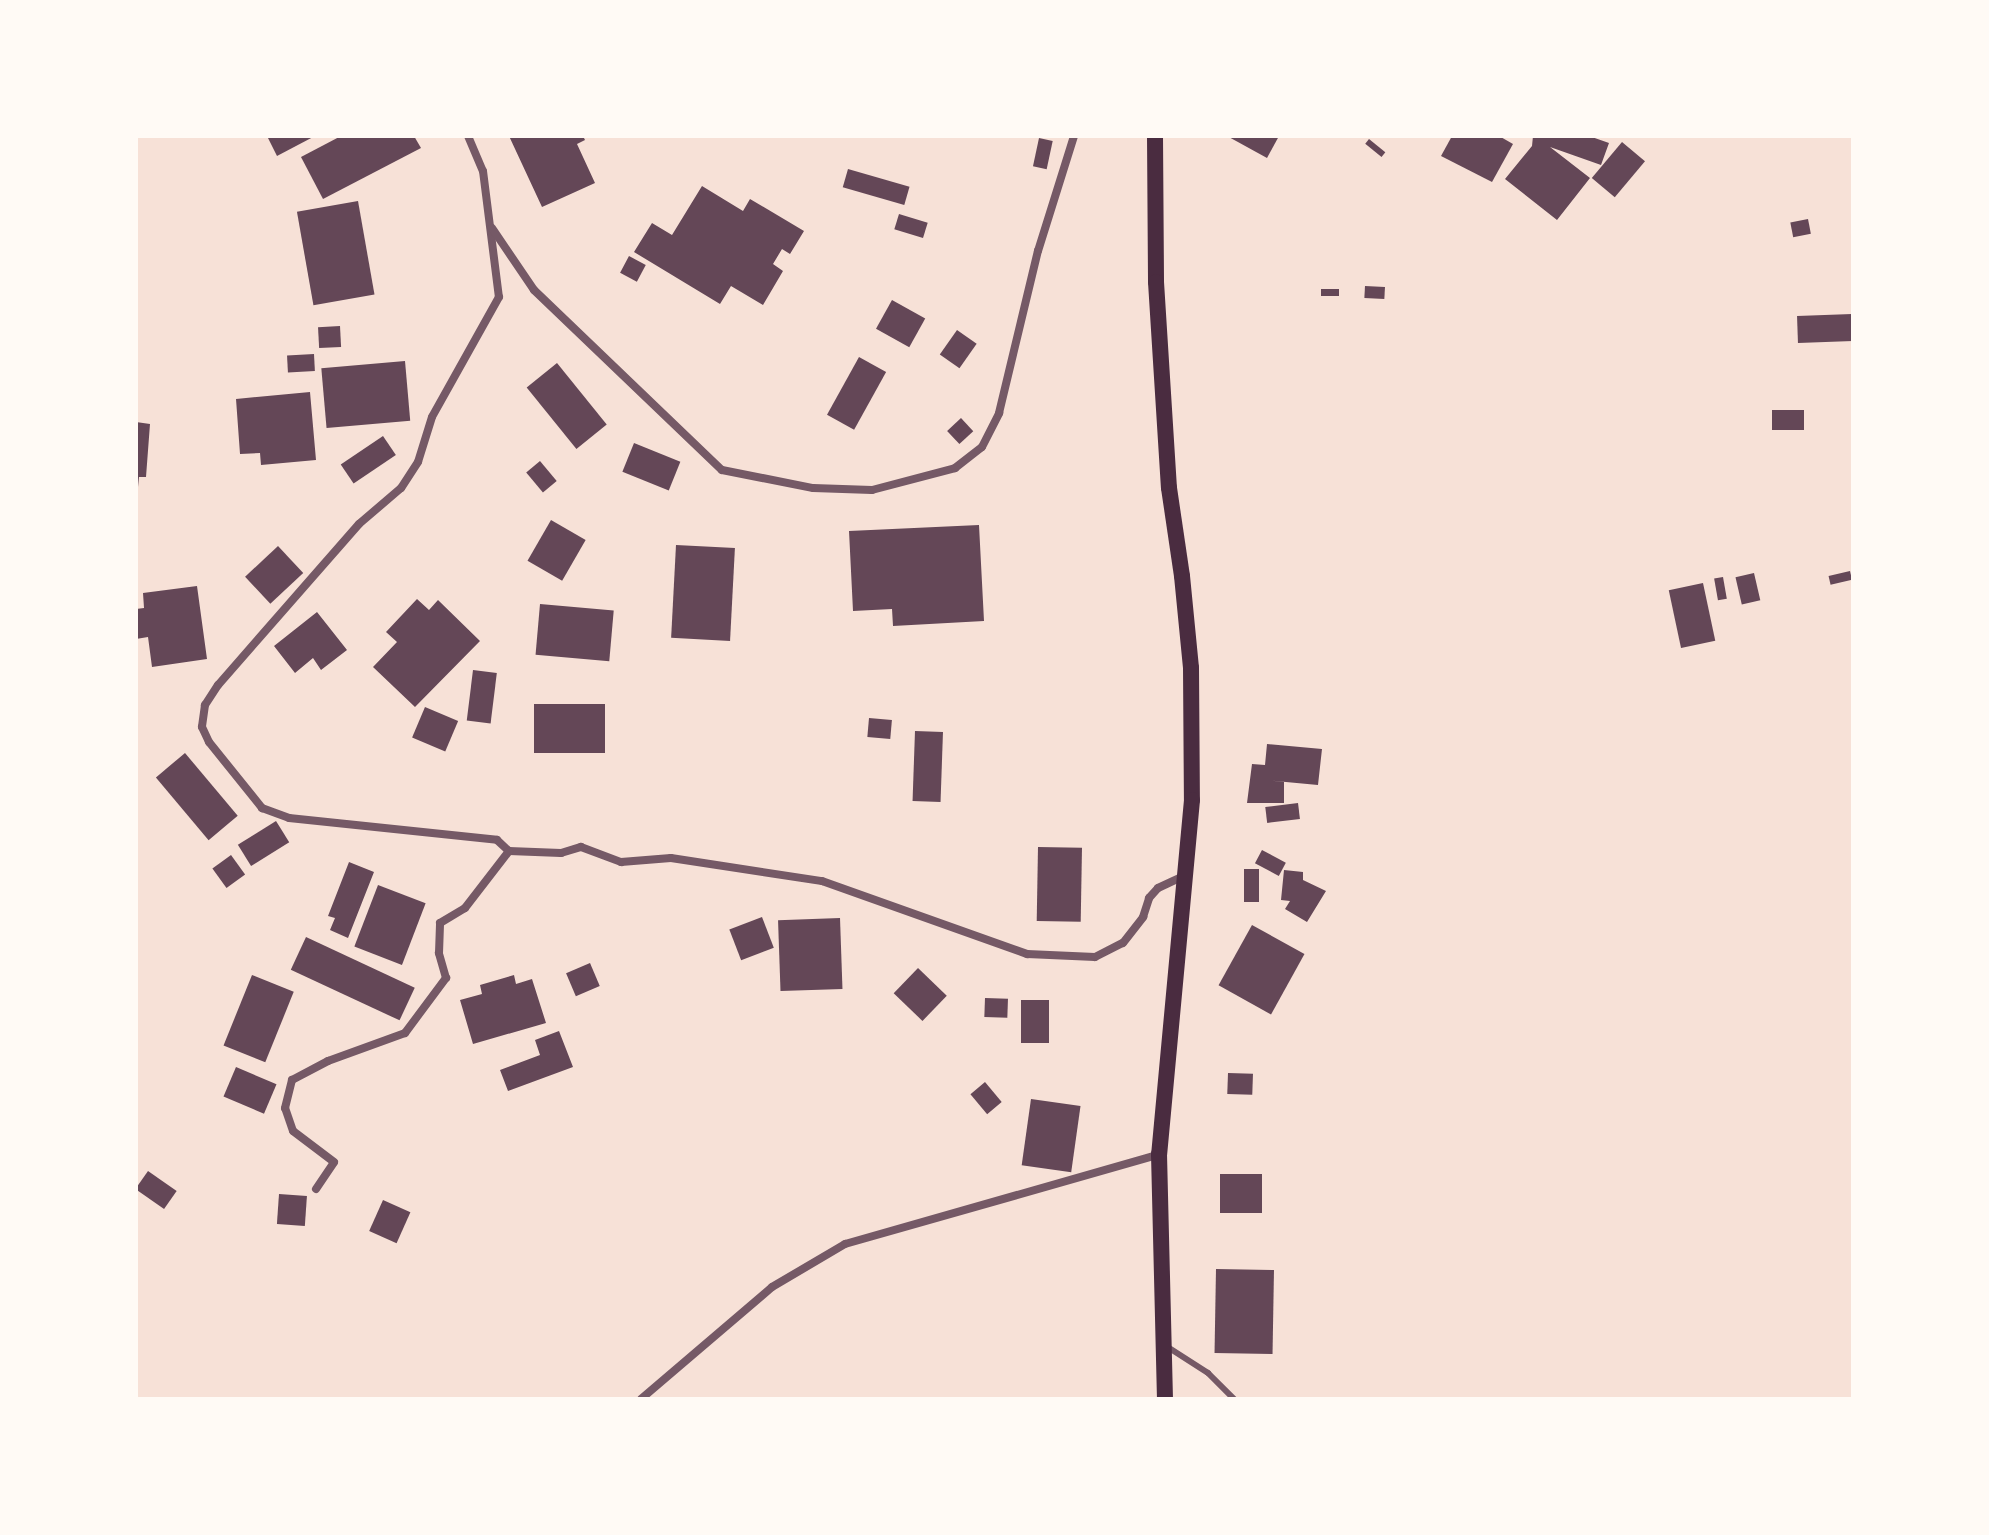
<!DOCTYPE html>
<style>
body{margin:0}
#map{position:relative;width:1989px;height:1535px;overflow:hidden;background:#f7e1d7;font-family:Signika,sans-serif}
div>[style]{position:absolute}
.building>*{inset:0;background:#644757;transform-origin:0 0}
.service>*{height:6px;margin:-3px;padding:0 3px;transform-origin:3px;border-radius:3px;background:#755966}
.minor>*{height:8px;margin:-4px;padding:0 4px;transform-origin:4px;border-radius:4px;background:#755966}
.secondary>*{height:16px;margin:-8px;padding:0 8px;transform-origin:8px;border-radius:8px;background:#4a2c40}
span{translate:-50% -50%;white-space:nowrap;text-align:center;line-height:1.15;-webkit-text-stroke:7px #fffaf5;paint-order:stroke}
.frame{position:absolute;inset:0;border:138px solid #fffaf5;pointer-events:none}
</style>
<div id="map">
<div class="building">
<i style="clip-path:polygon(267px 136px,315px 136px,277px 156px)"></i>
<i style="clip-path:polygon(341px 136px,414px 136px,421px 148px,323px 199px,301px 157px)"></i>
<i style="clip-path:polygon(509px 136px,583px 136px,585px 140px,577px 144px,595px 183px,542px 207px)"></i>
<i style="clip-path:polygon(1227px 136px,1279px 136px,1267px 158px)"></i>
<i style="clip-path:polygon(1452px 136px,1499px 136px,1513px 144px,1492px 182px,1441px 156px)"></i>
<i style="clip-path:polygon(1533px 136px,1589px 136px,1609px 143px,1601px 165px,1550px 147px,1590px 178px,1557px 220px,1505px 179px,1532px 146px)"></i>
<i style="left:1039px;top:138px;width:14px;height:29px;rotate:12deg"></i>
<i style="left:1369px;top:139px;width:21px;height:6px;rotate:39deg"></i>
<i style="left:1622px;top:142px;width:30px;height:47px;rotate:40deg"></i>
<i style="left:848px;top:169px;width:64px;height:19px;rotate:16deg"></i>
<i style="clip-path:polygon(702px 186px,743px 211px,750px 199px,804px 231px,790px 254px,782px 249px,773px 264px,783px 271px,763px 305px,731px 286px,720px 304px,634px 252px,652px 223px,672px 235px)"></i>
<i style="left:358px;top:201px;width:95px;height:62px;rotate:80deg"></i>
<i style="left:899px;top:214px;width:30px;height:16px;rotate:17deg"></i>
<i style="left:1808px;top:219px;width:15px;height:18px;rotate:79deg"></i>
<i style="left:629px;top:256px;width:19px;height:19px;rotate:28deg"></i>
<i style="left:1365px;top:286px;width:20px;height:12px;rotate:3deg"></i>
<i style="left:1321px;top:289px;width:18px;height:7px"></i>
<i style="left:892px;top:300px;width:38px;height:33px;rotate:29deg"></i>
<i style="left:1852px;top:314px;width:27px;height:55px;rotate:88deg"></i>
<i style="left:340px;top:326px;width:21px;height:22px;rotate:87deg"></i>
<i style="left:957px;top:330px;width:24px;height:30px;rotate:35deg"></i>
<i style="left:314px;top:354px;width:17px;height:27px;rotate:87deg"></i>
<i style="left:859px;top:357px;width:31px;height:66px;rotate:29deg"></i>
<i style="left:405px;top:361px;width:60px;height:84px;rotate:85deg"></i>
<i style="left:557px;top:363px;width:79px;height:39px;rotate:51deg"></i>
<i style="clip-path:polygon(310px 392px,316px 460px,261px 465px,260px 453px,240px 454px,236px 399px)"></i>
<i style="left:1772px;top:410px;width:32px;height:20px"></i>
<i style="left:961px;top:418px;width:18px;height:19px;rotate:47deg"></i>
<i style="clip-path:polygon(136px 422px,150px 424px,146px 477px,139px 477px,138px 487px)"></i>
<i style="left:383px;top:436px;width:23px;height:51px;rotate:56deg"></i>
<i style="left:634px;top:443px;width:50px;height:31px;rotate:22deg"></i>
<i style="left:540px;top:461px;width:26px;height:18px;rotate:50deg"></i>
<i style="left:551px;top:520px;width:40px;height:47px;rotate:30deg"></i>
<i style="clip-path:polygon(979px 525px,984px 621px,893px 626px,892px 609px,853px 611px,849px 531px)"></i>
<i style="left:676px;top:545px;width:59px;height:93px;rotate:3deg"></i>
<i style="left:278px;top:546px;width:37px;height:45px;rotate:47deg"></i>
<i style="left:1850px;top:571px;width:9px;height:22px;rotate:77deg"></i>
<i style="left:1754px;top:573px;width:28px;height:19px;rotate:77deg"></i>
<i style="left:1723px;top:577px;width:22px;height:9px;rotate:80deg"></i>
<i style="left:1703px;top:583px;width:59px;height:35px;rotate:78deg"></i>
<i style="clip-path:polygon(197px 586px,207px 659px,152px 667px,148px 637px,136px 639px,136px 609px,144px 608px,143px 593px)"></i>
<i style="clip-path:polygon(417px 599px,429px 610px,438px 600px,480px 641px,415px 707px,373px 667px,397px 642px,386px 632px)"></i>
<i style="left:540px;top:604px;width:74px;height:51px;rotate:5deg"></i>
<i style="clip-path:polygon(317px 612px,347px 650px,321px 670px,313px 658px,295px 673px,274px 646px)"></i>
<i style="left:473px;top:670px;width:24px;height:51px;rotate:7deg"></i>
<i style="left:605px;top:704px;width:49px;height:71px;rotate:90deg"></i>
<i style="left:425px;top:707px;width:36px;height:33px;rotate:23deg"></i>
<i style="left:869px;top:718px;width:23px;height:19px;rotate:5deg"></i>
<i style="left:915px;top:731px;width:28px;height:70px;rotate:2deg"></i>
<i style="clip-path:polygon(1267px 744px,1322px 749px,1318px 785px,1264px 780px,1284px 782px,1284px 803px,1247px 803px,1252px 764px,1265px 765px)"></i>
<i style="left:185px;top:753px;width:82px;height:38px;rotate:50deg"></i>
<i style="left:1298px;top:803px;width:16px;height:33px;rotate:83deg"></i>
<i style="left:276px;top:821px;width:25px;height:45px;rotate:58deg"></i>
<i style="left:1038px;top:847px;width:44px;height:74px;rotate:1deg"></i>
<i style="left:1262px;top:850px;width:27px;height:15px;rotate:28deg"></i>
<i style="left:231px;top:855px;width:24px;height:23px;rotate:54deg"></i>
<i style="clip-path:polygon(349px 862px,374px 872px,348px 938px,330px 930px,335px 918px,328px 916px)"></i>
<i style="left:1244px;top:869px;width:15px;height:33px"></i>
<i style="clip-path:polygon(1284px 870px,1303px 872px,1303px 880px,1326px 891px,1307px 922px,1285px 909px,1290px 901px,1281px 900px)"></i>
<i style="left:378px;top:885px;width:51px;height:66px;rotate:21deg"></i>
<i style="left:762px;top:917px;width:33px;height:35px;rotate:69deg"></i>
<i style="left:840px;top:918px;width:71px;height:62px;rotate:88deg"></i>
<i style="left:1252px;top:925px;width:60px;height:69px;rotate:29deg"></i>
<i style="left:306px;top:937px;width:120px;height:36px;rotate:25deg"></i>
<i style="left:590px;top:963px;width:25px;height:26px;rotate:67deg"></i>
<i style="left:918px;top:968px;width:40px;height:35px;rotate:44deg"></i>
<i style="left:252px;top:975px;width:45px;height:76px;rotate:22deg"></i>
<i style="clip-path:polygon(514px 975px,516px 984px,532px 979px,546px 1023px,473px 1044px,460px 1000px,482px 994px,480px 985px)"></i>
<i style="left:985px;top:998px;width:23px;height:19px;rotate:2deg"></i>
<i style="left:1021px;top:1000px;width:28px;height:43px"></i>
<i style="clip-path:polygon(559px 1031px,573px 1067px,508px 1091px,500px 1070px,540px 1055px,535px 1040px)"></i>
<i style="left:236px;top:1067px;width:44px;height:32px;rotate:23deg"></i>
<i style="left:1228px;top:1073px;width:25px;height:21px;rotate:2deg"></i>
<i style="left:985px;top:1082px;width:26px;height:19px;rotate:50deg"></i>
<i style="left:1031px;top:1099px;width:50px;height:67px;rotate:8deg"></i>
<i style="left:148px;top:1171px;width:35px;height:22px;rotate:35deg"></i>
<i style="left:1220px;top:1174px;width:42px;height:39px"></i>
<i style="left:279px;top:1194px;width:28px;height:30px;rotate:4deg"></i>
<i style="left:383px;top:1200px;width:30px;height:34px;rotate:24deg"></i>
<i style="left:1216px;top:1269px;width:58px;height:84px;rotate:1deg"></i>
</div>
<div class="service">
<i style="left:1166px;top:1346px;width:50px;rotate:32.7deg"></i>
<i style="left:1208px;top:1373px;width:37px;rotate:45deg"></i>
</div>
<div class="minor">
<i style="left:468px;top:136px;width:38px;rotate:67deg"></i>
<i style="left:483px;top:171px;width:127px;rotate:82.8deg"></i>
<i style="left:499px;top:297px;width:137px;rotate:119.2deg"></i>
<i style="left:432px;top:417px;width:47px;rotate:107.3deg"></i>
<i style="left:418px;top:462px;width:31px;rotate:123deg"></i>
<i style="left:401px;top:488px;width:55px;rotate:139.4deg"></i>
<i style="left:359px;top:524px;width:214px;rotate:131.2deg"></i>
<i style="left:218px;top:685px;width:24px;rotate:123deg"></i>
<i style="left:205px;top:705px;width:22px;rotate:98deg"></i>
<i style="left:202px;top:727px;width:17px;rotate:65deg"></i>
<i style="left:209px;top:742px;width:85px;rotate:51.2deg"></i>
<i style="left:262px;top:808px;width:29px;rotate:20deg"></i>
<i style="left:289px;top:818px;width:209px;rotate:6deg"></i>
<i style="left:497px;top:840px;width:16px;rotate:43deg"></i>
<i style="left:509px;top:851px;width:52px;rotate:2.2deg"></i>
<i style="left:561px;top:853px;width:21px;rotate:-17deg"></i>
<i style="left:581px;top:847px;width:43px;rotate:20.6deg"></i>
<i style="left:621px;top:862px;width:50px;rotate:-4.6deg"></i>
<i style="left:671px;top:858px;width:153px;rotate:8.7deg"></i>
<i style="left:822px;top:881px;width:218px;rotate:19.6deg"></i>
<i style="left:1027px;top:954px;width:68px;rotate:2.5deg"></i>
<i style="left:1095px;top:957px;width:31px;rotate:-27deg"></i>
<i style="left:1123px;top:943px;width:33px;rotate:-52deg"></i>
<i style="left:1143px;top:917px;width:20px;rotate:-72deg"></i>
<i style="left:1149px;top:898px;width:13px;rotate:-48deg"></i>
<i style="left:1158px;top:888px;width:31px;rotate:-25deg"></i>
<i style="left:492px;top:228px;width:75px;rotate:55.9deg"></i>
<i style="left:534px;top:290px;width:260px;rotate:43.8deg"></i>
<i style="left:722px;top:470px;width:93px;rotate:11.2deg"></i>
<i style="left:813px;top:488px;width:59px;rotate:1.9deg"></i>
<i style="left:872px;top:490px;width:86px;rotate:-14.8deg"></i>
<i style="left:955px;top:468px;width:34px;rotate:-38deg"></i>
<i style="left:982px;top:447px;width:38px;rotate:-63deg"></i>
<i style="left:999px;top:413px;width:167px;rotate:-76.5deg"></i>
<i style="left:1038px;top:251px;width:121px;rotate:-72.6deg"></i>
<i style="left:316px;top:1189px;width:32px;rotate:-56deg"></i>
<i style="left:334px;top:1162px;width:51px;rotate:-142.9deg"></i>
<i style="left:293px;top:1131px;width:24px;rotate:-109deg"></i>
<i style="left:285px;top:1108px;width:29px;rotate:-76deg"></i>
<i style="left:292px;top:1080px;width:41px;rotate:-27.8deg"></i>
<i style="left:328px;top:1061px;width:82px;rotate:-20deg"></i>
<i style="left:405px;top:1033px;width:69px;rotate:-53.3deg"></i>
<i style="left:446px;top:978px;width:26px;rotate:-106deg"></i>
<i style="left:439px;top:953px;width:30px;rotate:-88deg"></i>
<i style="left:440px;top:923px;width:29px;rotate:-31deg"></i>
<i style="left:465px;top:908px;width:72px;rotate:-52.3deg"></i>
<i style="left:641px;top:1399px;width:172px;rotate:-40.5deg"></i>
<i style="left:772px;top:1287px;width:85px;rotate:-30.5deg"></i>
<i style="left:845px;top:1244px;width:325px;rotate:-15.9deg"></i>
</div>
<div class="secondary">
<i style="left:1155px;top:136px;width:146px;rotate:89.6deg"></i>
<i style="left:1156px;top:282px;width:206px;rotate:86.4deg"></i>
<i style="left:1169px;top:488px;width:89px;rotate:81.6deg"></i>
<i style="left:1182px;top:576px;width:92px;rotate:84.4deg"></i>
<i style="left:1191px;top:668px;width:132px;rotate:89.6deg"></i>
<i style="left:1192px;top:800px;width:356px;rotate:95.3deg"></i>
<i style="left:1159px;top:1154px;width:245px;rotate:88.6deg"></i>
</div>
<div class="frame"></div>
</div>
